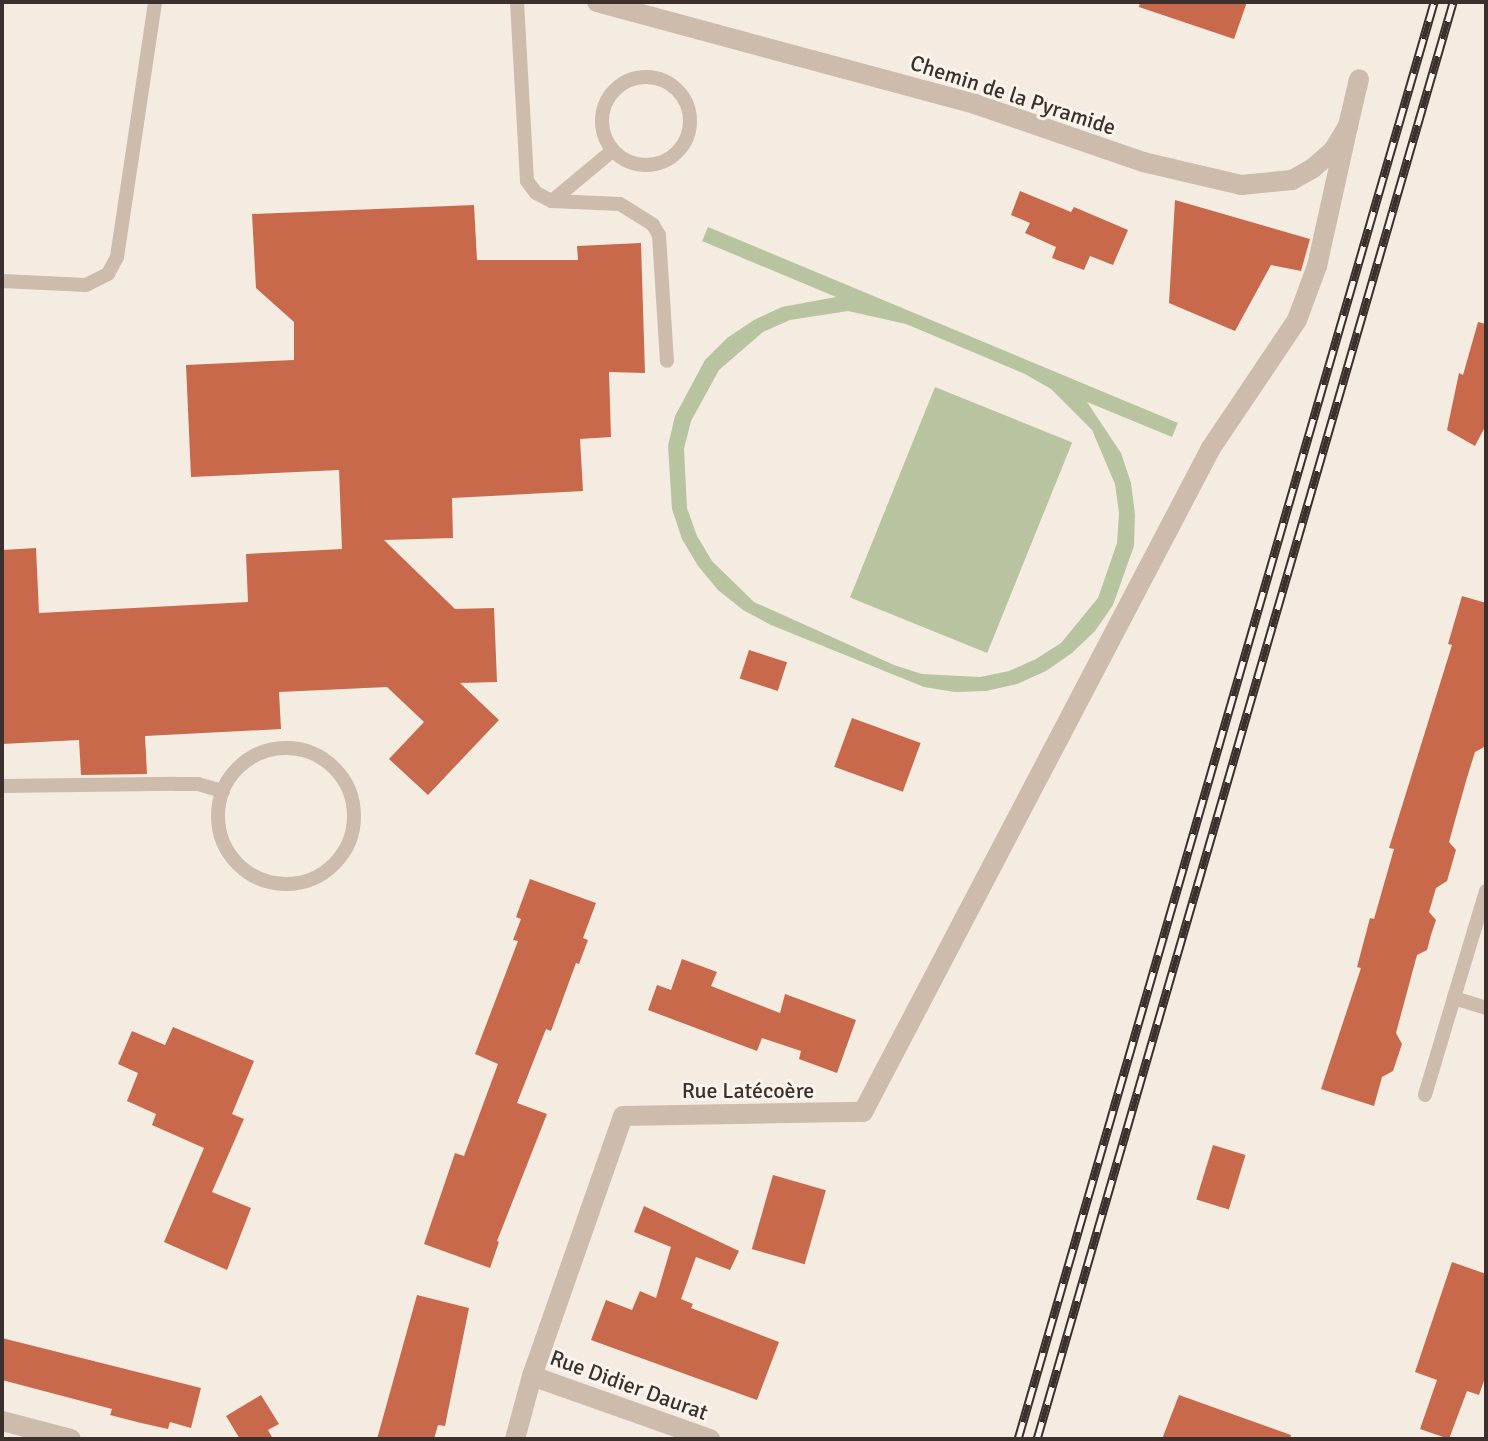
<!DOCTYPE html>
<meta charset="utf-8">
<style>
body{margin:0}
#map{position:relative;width:1488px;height:1441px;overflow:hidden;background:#f4ebe1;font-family:Signika,sans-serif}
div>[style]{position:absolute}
.green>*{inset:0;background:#b8c4a0;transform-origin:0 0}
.building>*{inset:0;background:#c8694b;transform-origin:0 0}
.service>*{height:14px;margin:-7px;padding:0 7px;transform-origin:7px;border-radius:7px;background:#cdbbac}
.service>.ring{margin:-7px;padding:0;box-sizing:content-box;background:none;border:14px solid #cdbbac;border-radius:50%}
.minor>*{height:20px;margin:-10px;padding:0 10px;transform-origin:10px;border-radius:10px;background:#cdbbac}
.rail>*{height:9px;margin-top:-4.5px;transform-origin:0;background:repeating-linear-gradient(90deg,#fbf5ee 0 18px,#3b302b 0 36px);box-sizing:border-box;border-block:2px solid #3b302b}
span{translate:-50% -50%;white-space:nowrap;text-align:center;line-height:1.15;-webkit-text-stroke:6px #fbf5ee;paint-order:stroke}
.street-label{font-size:22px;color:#3b302b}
.frame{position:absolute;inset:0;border:4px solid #3b302b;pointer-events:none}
</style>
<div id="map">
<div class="green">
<i style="clip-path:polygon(evenodd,708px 227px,1178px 423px,1172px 437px,1087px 402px,1121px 453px,1131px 483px,1135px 514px,1134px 546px,1113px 605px,1095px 631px,1072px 653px,1046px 671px,1017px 684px,986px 691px,955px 692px,924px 687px,771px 625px,743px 610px,718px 590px,698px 566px,682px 539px,672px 509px,668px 446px,675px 416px,705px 360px,727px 338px,754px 320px,782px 307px,836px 297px,702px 241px,708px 227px,848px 311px,906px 324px,1025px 374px,1051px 389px,1092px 430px,1115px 484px,1119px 513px,1117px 543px,1098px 598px,1061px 643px,1036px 659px,1009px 671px,980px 677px,922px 674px,894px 665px,754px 602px,712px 561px,697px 536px,687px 508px,684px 449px,691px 421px,719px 370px,763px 332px,790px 320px,848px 311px)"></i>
<i style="left:935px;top:387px;width:148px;height:227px;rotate:22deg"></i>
</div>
<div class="building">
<i style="clip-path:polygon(1140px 2px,1247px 2px,1234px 39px,1139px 7px)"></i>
<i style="clip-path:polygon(1020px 191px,1071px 212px,1074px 207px,1128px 230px,1113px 265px,1090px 256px,1084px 270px,1052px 258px,1056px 247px,1025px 233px,1030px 223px,1011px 215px)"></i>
<i style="clip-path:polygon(1175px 200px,1310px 239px,1301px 271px,1271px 265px,1235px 331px,1169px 303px)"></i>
<i style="clip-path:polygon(474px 205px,477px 260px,578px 260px,577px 246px,641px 243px,645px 373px,609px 372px,611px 437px,580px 439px,583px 491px,452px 498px,453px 538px,384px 540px,455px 609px,494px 608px,497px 682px,460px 683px,499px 720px,428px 795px,389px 759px,424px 722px,387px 687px,279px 692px,281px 729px,145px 736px,147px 774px,81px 775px,79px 740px,2px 744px,2px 550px,36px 548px,39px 613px,248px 602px,246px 554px,342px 549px,339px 470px,191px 477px,186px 365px,294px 360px,294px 322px,256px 288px,252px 214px)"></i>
<i style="clip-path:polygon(1478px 322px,1486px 324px,1486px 425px,1475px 446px,1447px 430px,1459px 373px,1463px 375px)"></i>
<i style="clip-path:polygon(1462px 596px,1486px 603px,1486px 746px,1475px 752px,1466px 781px,1449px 842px,1456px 850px,1447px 881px,1436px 888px,1429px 912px,1436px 920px,1431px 935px,1427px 950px,1417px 955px,1396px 1033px,1402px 1044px,1393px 1071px,1382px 1077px,1374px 1106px,1321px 1089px,1361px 968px,1357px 967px,1370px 918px,1374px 919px,1394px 849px,1389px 848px,1452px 645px,1448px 644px)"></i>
<i style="left:749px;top:650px;width:40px;height:30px;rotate:18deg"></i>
<i style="left:852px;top:718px;width:73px;height:52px;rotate:20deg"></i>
<i style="clip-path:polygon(530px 879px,596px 903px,583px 938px,588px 940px,579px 964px,576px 963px,551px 1031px,546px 1029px,517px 1103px,547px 1114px,497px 1241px,499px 1242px,490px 1268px,424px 1244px,455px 1153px,464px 1156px,498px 1064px,475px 1054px,518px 941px,513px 940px,521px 919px,516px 917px)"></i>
<i style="clip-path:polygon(682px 959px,717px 972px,711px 986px,780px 1013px,785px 994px,856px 1020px,837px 1073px,799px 1059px,801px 1051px,762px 1038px,757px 1051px,648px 1010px,657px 985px,671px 990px)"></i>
<i style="clip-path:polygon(173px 1027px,254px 1061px,232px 1114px,244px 1119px,212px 1192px,251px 1208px,227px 1270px,164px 1242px,204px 1148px,152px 1125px,156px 1114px,127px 1101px,138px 1073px,118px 1064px,132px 1031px,165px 1045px)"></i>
<i style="left:1213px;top:1145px;width:34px;height:57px;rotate:17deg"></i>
<i style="left:773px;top:1175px;width:55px;height:77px;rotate:16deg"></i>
<i style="clip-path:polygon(644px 1206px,739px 1251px,730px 1270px,696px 1257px,681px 1299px,693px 1304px,691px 1308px,779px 1342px,757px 1400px,591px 1340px,606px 1300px,632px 1310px,640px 1291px,656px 1298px,671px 1247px,634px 1232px)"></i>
<i style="clip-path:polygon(1452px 1262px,1486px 1274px,1486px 1375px,1479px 1395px,1467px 1391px,1449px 1439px,1420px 1429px,1437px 1380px,1415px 1372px)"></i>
<i style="clip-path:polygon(417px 1295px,469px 1308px,445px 1426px,438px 1425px,434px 1439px,377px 1439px)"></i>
<i style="clip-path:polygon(2px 1338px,201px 1388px,191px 1428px,170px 1422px,168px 1429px,141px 1423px,110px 1415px,112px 1409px,2px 1380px)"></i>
<i style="clip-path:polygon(261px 1395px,279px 1424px,268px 1430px,273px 1439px,240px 1439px,226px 1416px)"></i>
<i style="clip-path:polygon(1179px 1395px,1291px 1435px,1290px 1439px,1162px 1439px)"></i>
</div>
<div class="service">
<i style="left:517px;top:2px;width:179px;rotate:86.8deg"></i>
<i style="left:527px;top:181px;width:15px;rotate:53deg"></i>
<i style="left:536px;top:193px;width:18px;rotate:27deg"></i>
<i style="left:552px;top:201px;width:68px;rotate:2.5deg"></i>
<i style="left:620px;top:204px;width:39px;rotate:32deg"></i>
<i style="left:653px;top:225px;width:12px;rotate:59deg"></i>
<i style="left:659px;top:235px;width:126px;rotate:86.4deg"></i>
<i class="ring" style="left:602px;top:77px;width:74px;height:74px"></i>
<i style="left:552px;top:201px;width:78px;rotate:-39.8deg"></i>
<i style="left:2px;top:281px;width:84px;rotate:2.7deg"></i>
<i style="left:86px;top:285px;width:25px;rotate:-27deg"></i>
<i style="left:108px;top:274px;width:19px;rotate:-62deg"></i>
<i style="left:117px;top:257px;width:258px;rotate:-81.5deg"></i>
<i class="ring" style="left:218px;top:748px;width:122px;height:122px"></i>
<i style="left:2px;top:786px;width:174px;rotate:-0.7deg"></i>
<i style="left:176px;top:784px;width:22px"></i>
<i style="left:198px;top:784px;width:26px;rotate:16deg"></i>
<i style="left:1486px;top:891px;width:112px;rotate:106.7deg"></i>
<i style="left:1454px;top:998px;width:34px;rotate:17deg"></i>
<i style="left:1425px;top:1095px;width:101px;rotate:-73.4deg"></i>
</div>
<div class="minor">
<i style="left:597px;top:2px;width:392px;rotate:15.1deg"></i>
<i style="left:975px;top:104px;width:178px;rotate:19deg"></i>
<i style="left:1143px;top:162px;width:101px;rotate:13.2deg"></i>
<i style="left:1241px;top:185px;width:51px;rotate:-5.6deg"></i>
<i style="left:1292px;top:180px;width:23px;rotate:-29deg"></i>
<i style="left:1312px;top:169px;width:28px;rotate:-41deg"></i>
<i style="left:1333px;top:151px;width:29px;rotate:-59deg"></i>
<i style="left:1348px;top:126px;width:48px;rotate:-76.8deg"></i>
<i style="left:532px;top:1376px;width:189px;rotate:19.5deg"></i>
<i style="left:2px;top:1421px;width:71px;rotate:14.6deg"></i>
<i style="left:515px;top:1439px;width:65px;rotate:-74.9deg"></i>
<i style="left:532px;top:1376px;width:275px;rotate:-70.7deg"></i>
<i style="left:623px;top:1116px;width:240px;rotate:-1deg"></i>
<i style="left:863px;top:1112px;width:750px;rotate:-62.34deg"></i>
<i style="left:1211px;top:448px;width:154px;rotate:-56.1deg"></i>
<i style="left:1297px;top:320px;width:58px;rotate:-69.7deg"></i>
<i style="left:1317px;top:266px;width:143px;rotate:-77.5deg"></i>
</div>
<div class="rail">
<i style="left:1018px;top:1439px;width:1496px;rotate:-73.85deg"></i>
<i style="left:1037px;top:1439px;width:1496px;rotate:-73.85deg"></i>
</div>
<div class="street-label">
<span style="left:1013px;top:95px;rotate:18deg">Chemin de la Pyramide</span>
<span style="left:748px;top:1091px">Rue Latécoère</span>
<span style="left:629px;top:1385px;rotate:20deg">Rue Didier Daurat</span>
</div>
<div class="frame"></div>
</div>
